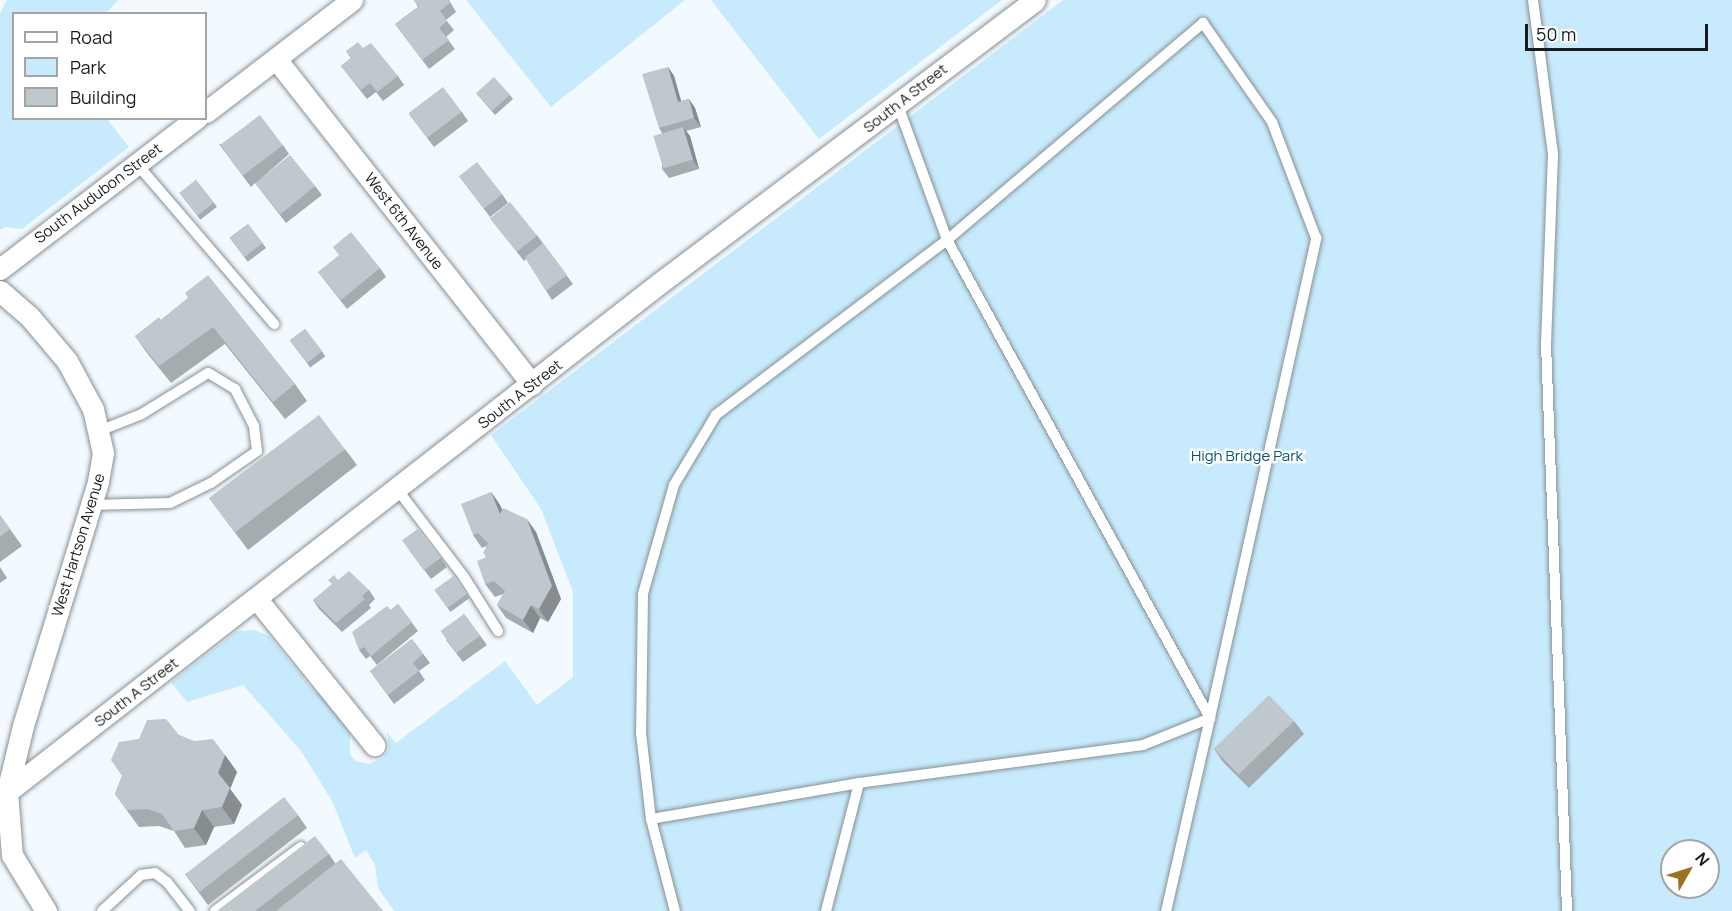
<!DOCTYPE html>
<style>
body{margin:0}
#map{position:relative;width:1732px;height:911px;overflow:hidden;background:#f2faff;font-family:Manrope,sans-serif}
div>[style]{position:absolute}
.green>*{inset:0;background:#c7ebfd}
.roads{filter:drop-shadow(0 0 2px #889094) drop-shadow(0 0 2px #889094)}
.service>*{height:10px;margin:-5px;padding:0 5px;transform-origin:5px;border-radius:5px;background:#fff}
.minor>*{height:21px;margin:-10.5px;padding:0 10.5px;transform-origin:10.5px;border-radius:10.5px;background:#fff}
.wall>*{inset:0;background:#a4acaf;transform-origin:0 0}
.shaded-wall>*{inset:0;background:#868c8f}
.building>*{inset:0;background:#bfc8cc;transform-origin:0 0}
span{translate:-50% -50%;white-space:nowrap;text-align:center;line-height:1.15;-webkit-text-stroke:4.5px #fff;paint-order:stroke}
.street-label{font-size:15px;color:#181b1d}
.park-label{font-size:15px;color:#05536d}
.legend{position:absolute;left:12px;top:12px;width:195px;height:108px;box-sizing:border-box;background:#fff;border:2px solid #a3a4a5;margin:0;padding:8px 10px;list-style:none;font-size:18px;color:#181b1d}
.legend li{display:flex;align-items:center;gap:12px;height:30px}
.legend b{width:30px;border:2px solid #a3a4a5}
.north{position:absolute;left:1660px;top:839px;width:60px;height:60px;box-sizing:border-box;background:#fff;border:2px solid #a3a4a5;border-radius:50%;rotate:51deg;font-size:16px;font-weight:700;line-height:24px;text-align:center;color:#181b1d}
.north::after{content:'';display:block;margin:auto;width:21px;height:27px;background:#9c7220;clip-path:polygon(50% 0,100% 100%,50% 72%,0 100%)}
.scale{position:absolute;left:1525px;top:24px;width:183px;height:27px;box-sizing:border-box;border:3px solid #181b1d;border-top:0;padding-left:8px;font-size:18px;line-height:21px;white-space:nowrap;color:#181b1d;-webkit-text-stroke:4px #fff;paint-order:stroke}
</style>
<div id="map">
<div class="green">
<i style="clip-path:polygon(7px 0,118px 0,106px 13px,14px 14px,14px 118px,107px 119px,129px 147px,22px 229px,5px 227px,0 230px,0 13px)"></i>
<i style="clip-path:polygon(466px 0,685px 0,551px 107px)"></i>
<i style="clip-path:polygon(711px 0,1002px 0,819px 139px)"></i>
<i style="clip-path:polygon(evenodd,1063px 0,1732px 0,1732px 911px,394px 911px,378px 888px,375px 865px,366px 850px,355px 858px,332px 801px,301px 751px,243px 685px,187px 702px,171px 682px,237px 631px,254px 630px,269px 636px,315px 692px,332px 699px,350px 724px,350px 754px,355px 761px,369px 764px,383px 758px,389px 749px,387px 732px,396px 743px,505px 661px,537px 705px,573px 677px,573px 592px,541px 509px,491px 435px,1063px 0,1672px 851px,1708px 851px,1708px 887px,1672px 887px,1672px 851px)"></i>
</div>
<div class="roads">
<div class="service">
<i style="left:1533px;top:0;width:155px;rotate:82.6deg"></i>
<i style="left:1553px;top:154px;width:189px;rotate:92.1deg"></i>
<i style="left:1546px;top:343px;width:568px;rotate:87.88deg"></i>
<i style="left:897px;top:103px;width:146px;rotate:69.9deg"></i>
<i style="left:947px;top:240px;width:546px;rotate:61.18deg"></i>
<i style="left:1210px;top:718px;width:198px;rotate:102.8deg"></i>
<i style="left:137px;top:164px;width:211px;rotate:49.4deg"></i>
<i style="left:397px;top:489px;width:111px;rotate:52.7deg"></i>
<i style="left:464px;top:577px;width:64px;rotate:57.8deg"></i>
<i style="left:91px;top:505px;width:79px;rotate:-1.5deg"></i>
<i style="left:170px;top:503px;width:46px;rotate:-26deg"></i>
<i style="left:211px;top:483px;width:56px;rotate:-34.8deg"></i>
<i style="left:257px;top:451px;width:25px;rotate:-97deg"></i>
<i style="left:254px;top:426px;width:42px;rotate:-117.2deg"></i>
<i style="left:235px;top:389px;width:31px;rotate:-149deg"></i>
<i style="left:208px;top:373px;width:78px;rotate:148.2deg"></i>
<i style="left:142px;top:414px;width:46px;rotate:158.4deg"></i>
<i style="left:651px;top:819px;width:211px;rotate:-9.8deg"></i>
<i style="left:859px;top:783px;width:287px;rotate:-7.6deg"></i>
<i style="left:1143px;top:745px;width:72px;rotate:-21.9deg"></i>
<i style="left:1210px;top:718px;width:492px;rotate:-77.5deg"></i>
<i style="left:1316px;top:238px;width:124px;rotate:-110.8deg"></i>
<i style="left:1272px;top:122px;width:121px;rotate:-124.9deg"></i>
<i style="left:1203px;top:23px;width:336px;rotate:139.7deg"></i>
<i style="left:947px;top:240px;width:290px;rotate:142.9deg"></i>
<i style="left:716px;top:415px;width:82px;rotate:121deg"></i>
<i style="left:674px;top:485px;width:113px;rotate:105.9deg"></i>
<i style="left:643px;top:594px;width:139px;rotate:90.8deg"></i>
<i style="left:641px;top:733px;width:87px;rotate:83.4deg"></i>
<i style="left:651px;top:819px;width:95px;rotate:75.4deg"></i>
<i style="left:102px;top:911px;width:53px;rotate:-42.7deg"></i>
<i style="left:141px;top:875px;width:14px;rotate:-8deg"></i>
<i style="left:155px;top:873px;width:15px;rotate:37deg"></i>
<i style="left:167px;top:882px;width:37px;rotate:52deg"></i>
<i style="left:215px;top:911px;width:107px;rotate:-36.7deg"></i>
<i style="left:826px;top:911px;width:132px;rotate:-75.5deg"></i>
</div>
<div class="minor">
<i style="left:276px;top:59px;width:414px;rotate:51.8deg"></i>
<i style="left:206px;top:112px;width:184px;rotate:-37.5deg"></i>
<i style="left:0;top:269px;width:248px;rotate:-37.5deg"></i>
<i style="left:0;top:291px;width:38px;rotate:41deg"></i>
<i style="left:29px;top:316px;width:59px;rotate:49.8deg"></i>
<i style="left:67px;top:361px;width:55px;rotate:61.6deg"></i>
<i style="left:93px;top:409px;width:45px;rotate:77.2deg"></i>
<i style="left:103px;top:453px;width:29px;rotate:100deg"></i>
<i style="left:98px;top:482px;width:255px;rotate:107.1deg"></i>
<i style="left:23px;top:726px;width:68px;rotate:103.6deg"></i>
<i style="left:7px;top:792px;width:63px;rotate:85.5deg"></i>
<i style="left:12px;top:855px;width:66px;rotate:58.7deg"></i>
<i style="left:256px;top:598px;width:189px;rotate:51.2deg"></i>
<i style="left:7px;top:792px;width:829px;rotate:-37.95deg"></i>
<i style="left:661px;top:282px;width:468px;rotate:-37deg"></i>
</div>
</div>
<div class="wall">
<i style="clip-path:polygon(414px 0,449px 0,456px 12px,446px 20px,454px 30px,446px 37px,455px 49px,429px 69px,395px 24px,418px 7px)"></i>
<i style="clip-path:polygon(363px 48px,398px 76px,404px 85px,383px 101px,376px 92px,367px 99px,341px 66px,351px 58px,346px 51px)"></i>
<i style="clip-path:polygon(668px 67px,674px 76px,681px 101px,689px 99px,695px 108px,701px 127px,686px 131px,690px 136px,699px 169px,669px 178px,662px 169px,662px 133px,659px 128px)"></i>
<i style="clip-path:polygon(476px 93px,510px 95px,513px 99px,495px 115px)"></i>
<i style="clip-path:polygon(462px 112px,468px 121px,434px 147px,409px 114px)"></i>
<i style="clip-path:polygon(219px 144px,283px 145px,289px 154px,264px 176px,315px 186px,322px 195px,286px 223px,255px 183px,251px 187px)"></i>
<i style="clip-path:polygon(459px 176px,502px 194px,508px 203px,490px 217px)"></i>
<i style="left:196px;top:180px;width:34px;height:21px;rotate:52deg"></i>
<i style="clip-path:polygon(490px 218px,537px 235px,573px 284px,552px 300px,526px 259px,524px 261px)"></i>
<i style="left:248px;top:224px;width:30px;height:23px;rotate:53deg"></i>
<i style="clip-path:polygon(380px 268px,386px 277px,347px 309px,318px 272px)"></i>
<i style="clip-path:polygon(188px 298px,295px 384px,307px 401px,285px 419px,225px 344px,171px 383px,147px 353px,135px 336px,161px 320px)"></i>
<i style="left:305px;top:329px;width:34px;height:19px;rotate:53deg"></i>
<i style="clip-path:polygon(345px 449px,357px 465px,248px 550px,210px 499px)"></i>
<i style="clip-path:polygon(491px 492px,500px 505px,502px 509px,536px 532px,561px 599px,548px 622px,540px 618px,533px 633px,506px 618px,497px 605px,503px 594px,495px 597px,485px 584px,486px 546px,482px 548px,473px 535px)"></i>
<i style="clip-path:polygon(0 515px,22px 546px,0 562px)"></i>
<i style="clip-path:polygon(409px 550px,441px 558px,447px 567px,431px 579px)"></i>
<i style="clip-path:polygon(0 567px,7px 578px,0 583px)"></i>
<i style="left:454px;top:576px;width:27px;height:24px;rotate:54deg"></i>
<i style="clip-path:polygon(338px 580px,369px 590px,375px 599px,369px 605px,371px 608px,342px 632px,319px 609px,313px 600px)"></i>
<i style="clip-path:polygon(398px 604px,418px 631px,377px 665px,370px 656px,366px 659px,359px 650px,391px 610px)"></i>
<i style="clip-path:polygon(464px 614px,487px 645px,463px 662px,446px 640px)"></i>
<i style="clip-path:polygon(412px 639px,430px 663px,419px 671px,425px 680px,394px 704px,370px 671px)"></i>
<i style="clip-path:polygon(1294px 721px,1304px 734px,1249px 788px,1223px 762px,1214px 749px)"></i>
<i style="clip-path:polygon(179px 735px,225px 755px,237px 772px,230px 789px,242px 805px,234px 824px,214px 827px,206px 845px,185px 848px,174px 831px,159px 826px,139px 827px,115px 794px,122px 776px)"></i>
<i style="clip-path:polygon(298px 815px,307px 828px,208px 905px,185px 874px)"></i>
<i style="clip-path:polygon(329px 854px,335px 863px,383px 911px,217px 911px)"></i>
</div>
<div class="shaded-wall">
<i style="clip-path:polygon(668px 67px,674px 76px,684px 111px,678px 102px)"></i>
<i style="clip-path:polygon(689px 99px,695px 108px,701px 127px,694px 118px)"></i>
<i style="clip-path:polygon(683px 127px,690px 136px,699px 169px,693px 160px)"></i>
<i style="clip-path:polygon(491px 492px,500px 505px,509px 528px,500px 514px)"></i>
<i style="clip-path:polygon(527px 519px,536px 532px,561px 599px,548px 622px,539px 609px)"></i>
<i style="clip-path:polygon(531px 605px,540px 618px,533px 633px,523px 620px)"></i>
<i style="clip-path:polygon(225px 755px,237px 772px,230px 789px,242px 805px,234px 824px,222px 807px,218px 773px)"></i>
<i style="clip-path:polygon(202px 810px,214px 827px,206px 845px,194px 828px)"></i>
</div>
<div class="building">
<i style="clip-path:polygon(414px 0,448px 0,450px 3px,440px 11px,447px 21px,439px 28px,449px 40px,422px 60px,395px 24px,419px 7px)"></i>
<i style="clip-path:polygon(358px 42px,363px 48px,371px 43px,398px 76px,377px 92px,370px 83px,361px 90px,341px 66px,351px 58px,346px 51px)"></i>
<i style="clip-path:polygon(668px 67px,678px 102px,689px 99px,694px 118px,659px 128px,642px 74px)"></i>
<i style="left:494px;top:77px;width:24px;height:24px;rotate:48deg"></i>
<i style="left:443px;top:87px;width:31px;height:43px;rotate:53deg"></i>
<i style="left:260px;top:115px;width:38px;height:50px;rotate:53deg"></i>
<i style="left:683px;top:127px;width:34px;height:31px;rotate:73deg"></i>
<i style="left:290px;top:155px;width:40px;height:45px;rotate:51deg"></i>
<i style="left:477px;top:162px;width:41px;height:23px;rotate:52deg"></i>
<i style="left:196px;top:180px;width:29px;height:21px;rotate:52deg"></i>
<i style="left:510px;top:202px;width:43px;height:26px;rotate:51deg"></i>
<i style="left:248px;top:224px;width:24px;height:23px;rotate:52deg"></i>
<i style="clip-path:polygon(351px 232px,380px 268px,341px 300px,318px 272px,339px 255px,333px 247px)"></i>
<i style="clip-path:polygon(543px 243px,567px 275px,546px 291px,525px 257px)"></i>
<i style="clip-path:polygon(208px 275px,295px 384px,273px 402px,213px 327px,159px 366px,135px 336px,159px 317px,161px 320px,188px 298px,185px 293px)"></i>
<i style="left:305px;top:329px;width:28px;height:19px;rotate:52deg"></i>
<i style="left:319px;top:415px;width:43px;height:138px;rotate:53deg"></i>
<i style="clip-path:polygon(491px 492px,500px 514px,503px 508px,527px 519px,552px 586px,539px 609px,531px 605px,523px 620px,497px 605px,505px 591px,494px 581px,485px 584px,477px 561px,487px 557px,483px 553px,488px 543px,478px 533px,473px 535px,461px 504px)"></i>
<i style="clip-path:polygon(0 515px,10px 529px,0 537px)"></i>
<i style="left:419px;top:528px;width:37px;height:21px;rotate:54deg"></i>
<i style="clip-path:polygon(349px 571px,369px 590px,362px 596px,365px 599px,336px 623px,313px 600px,332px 584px,328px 580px,334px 575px,338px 580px)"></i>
<i style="left:454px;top:576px;width:22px;height:24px;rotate:54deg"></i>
<i style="clip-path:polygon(398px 604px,412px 622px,371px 656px,364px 647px,359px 650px,352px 632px,387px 606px,391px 610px)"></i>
<i style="left:464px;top:614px;width:27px;height:29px;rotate:54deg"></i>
<i style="clip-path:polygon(412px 639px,423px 654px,413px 663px,419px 671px,388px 695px,370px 671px)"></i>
<i style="left:1269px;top:695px;width:36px;height:77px;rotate:46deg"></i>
<i style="clip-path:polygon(166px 719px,179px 735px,194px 741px,213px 739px,225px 755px,218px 773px,230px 788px,222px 807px,202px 810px,194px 828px,174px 831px,162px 814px,147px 809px,127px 810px,115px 794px,122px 776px,111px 760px,119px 742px,139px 739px,147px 720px)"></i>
<i style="left:284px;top:797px;width:23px;height:125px;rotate:52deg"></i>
<i style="clip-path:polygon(315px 836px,329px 854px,255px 911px,217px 911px)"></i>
<i style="clip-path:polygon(341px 859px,383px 911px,276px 911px)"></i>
</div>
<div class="street-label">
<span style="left:905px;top:98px;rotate:-38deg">South A Street</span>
<span style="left:98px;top:193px;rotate:-37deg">South Audubon Street</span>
<span style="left:404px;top:221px;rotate:52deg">West 6th Avenue</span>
<span style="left:520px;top:394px;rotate:-38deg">South A Street</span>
<span style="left:78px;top:545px;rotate:-73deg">West Hartson Avenue</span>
<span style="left:136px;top:692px;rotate:-38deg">South A Street</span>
</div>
<div class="park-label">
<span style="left:1247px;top:456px">High Bridge Park</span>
</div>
<ul class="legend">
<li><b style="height:8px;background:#fff"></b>Road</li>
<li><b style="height:16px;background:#c7ebfd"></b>Park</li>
<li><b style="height:16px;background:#bfc8cc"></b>Building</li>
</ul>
<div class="north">N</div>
<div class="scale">50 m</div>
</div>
